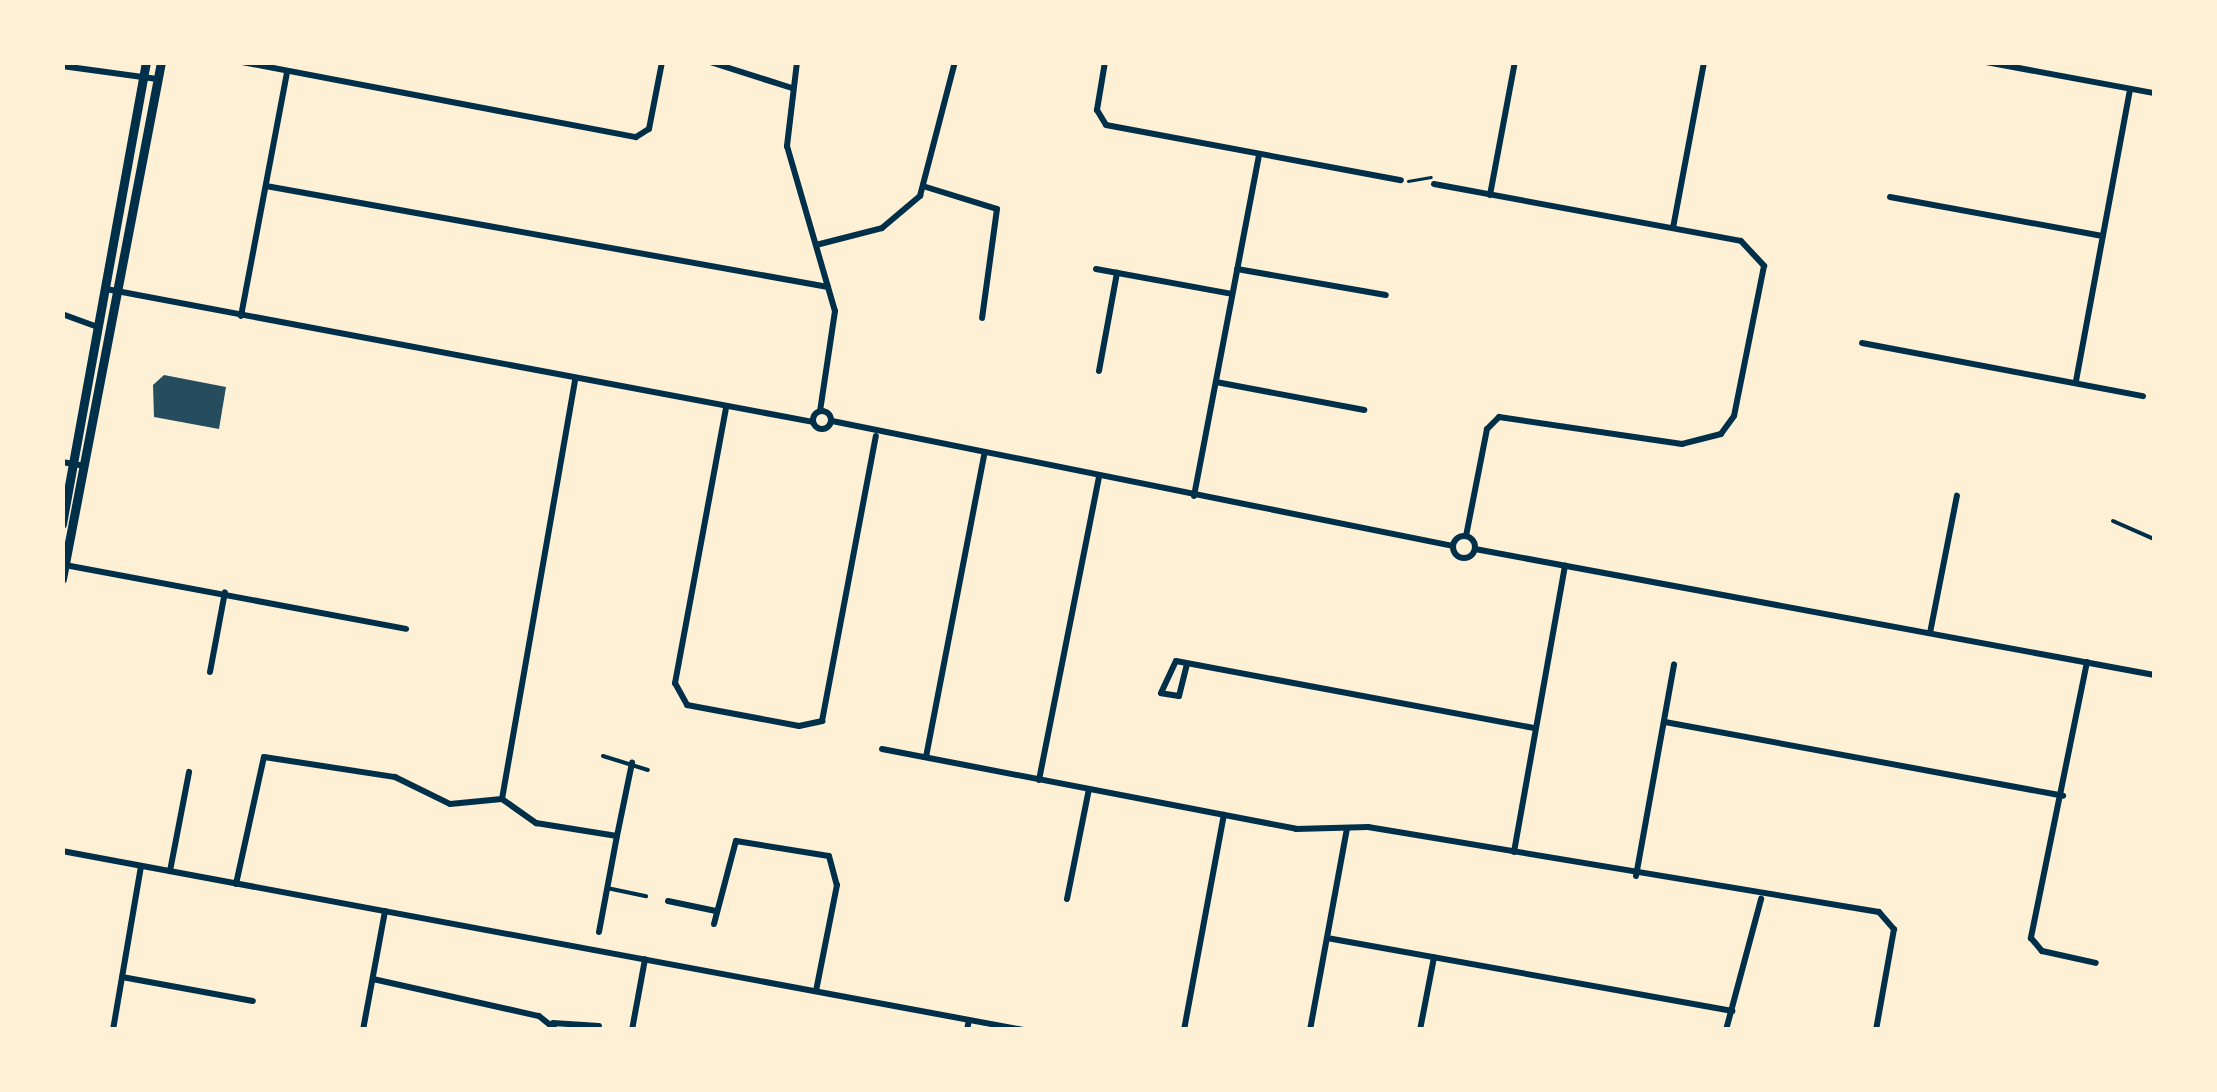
<!DOCTYPE html>
<style>
body{margin:0}
#map{position:relative;width:2217px;height:1092px;overflow:hidden;background:#fdf0d5;font-family:Montserrat,sans-serif}
div>[style]{position:absolute}
.building>*{inset:0;background:#264d5e}
.path>*{height:2.5px;margin:-1.25px;padding:0 1.25px;transform-origin:1.25px;border-radius:1.25px;background:#003049}
.service>*{height:4px;margin:-2px;padding:0 2px;transform-origin:2px;border-radius:2px;background:#003049}
.minor>*{height:6px;margin:-3px;padding:0 3px;transform-origin:3px;border-radius:3px;background:#003049}
.minor>.ring{margin:-3px;padding:0;box-sizing:content-box;background:none;border:6px solid #003049;border-radius:50%}
.secondary>*{height:9px;margin:-4.5px;padding:0 4.5px;transform-origin:4.5px;border-radius:4.5px;background:#003049}
span{translate:-50% -50%;white-space:nowrap;text-align:center;line-height:1.15;-webkit-text-stroke:8px #fdf0d5;paint-order:stroke}
.frame{position:absolute;inset:0;border:65px solid #fdf0d5;pointer-events:none}
</style>
<div id="map">
<div class="building">
<i style="clip-path:polygon(164px 375px,226px 387px,219px 429px,154px 417px,153px 385px)"></i>
</div>
<div class="path">
<i style="left:1408px;top:181px;width:23px;rotate:-10deg"></i>
</div>
<div class="service">
<i style="left:2113px;top:521px;width:45px;rotate:23.7deg"></i>
<i style="left:603px;top:756px;width:47px;rotate:17.3deg"></i>
<i style="left:607px;top:888px;width:40px;rotate:12deg"></i>
</div>
<div class="minor">
<i style="left:242px;top:62px;width:401px;rotate:10.8deg"></i>
<i style="left:636px;top:137px;width:15px;rotate:-32deg"></i>
<i style="left:649px;top:129px;width:68px;rotate:-79deg"></i>
<i style="left:710px;top:62px;width:86px;rotate:17.6deg"></i>
<i style="left:797px;top:62px;width:85px;rotate:96.8deg"></i>
<i style="left:787px;top:146px;width:172px;rotate:73.8deg"></i>
<i style="left:835px;top:311px;width:101px;rotate:98.5deg"></i>
<i style="left:1105px;top:62px;width:49px;rotate:99.5deg"></i>
<i style="left:1097px;top:110px;width:17px;rotate:59deg"></i>
<i style="left:1106px;top:125px;width:300px;rotate:10.6deg"></i>
<i style="left:1986px;top:62px;width:171px;rotate:10.5deg"></i>
<i style="left:62px;top:66px;width:96px;rotate:7.8deg"></i>
<i style="left:1434px;top:184px;width:312px;rotate:10.5deg"></i>
<i style="left:1741px;top:241px;width:34px;rotate:47deg"></i>
<i style="left:1764px;top:266px;width:153px;rotate:101.3deg"></i>
<i style="left:1734px;top:416px;width:22px;rotate:126deg"></i>
<i style="left:1721px;top:434px;width:40px;rotate:165.6deg"></i>
<i style="left:1682px;top:444px;width:185px;rotate:-171.6deg"></i>
<i style="left:1499px;top:417px;width:17px;rotate:135deg"></i>
<i style="left:1487px;top:429px;width:109px;rotate:101.1deg"></i>
<i style="left:266px;top:186px;width:571px;rotate:10.19deg"></i>
<i style="left:926px;top:187px;width:74px;rotate:17.2deg"></i>
<i style="left:997px;top:209px;width:110px;rotate:97.8deg"></i>
<i style="left:1490px;top:195px;width:135px;rotate:-79.4deg"></i>
<i style="left:1890px;top:197px;width:216px;rotate:10.4deg"></i>
<i style="left:1673px;top:228px;width:169px;rotate:-79.4deg"></i>
<i style="left:816px;top:245px;width:68px;rotate:-14.4deg"></i>
<i style="left:882px;top:228px;width:50px;rotate:-40.1deg"></i>
<i style="left:920px;top:196px;width:138px;rotate:-75.4deg"></i>
<i style="left:1096px;top:269px;width:138px;rotate:10.4deg"></i>
<i style="left:1237px;top:269px;width:151px;rotate:9.9deg"></i>
<i style="left:106px;top:289px;width:719px;rotate:10.65deg"></i>
<i style="left:62px;top:314px;width:38px;rotate:20deg"></i>
<i style="left:241px;top:316px;width:248px;rotate:-79.3deg"></i>
<i style="left:1862px;top:343px;width:286px;rotate:10.7deg"></i>
<i style="left:1099px;top:371px;width:100px;rotate:-79.6deg"></i>
<i style="left:2076px;top:381px;width:297px;rotate:-79.5deg"></i>
<i style="left:1216px;top:382px;width:151px;rotate:10.7deg"></i>
<i style="left:726px;top:408px;width:280px;rotate:100.5deg"></i>
<i style="left:675px;top:683px;width:25px;rotate:61deg"></i>
<i style="left:687px;top:705px;width:114px;rotate:10.6deg"></i>
<i style="left:799px;top:726px;width:24px;rotate:-12deg"></i>
<i style="left:822px;top:721px;width:290px;rotate:-79.3deg"></i>
<i class="ring" style="left:813px;top:411px;width:12px;height:12px"></i>
<i style="left:832px;top:421px;width:633px;rotate:11.38deg"></i>
<i style="left:62px;top:462px;width:22px;rotate:10deg"></i>
<i style="left:1194px;top:496px;width:348px;rotate:-79.2deg"></i>
<i class="ring" style="left:1453px;top:536px;width:16px;height:16px"></i>
<i style="left:1475px;top:549px;width:691px;rotate:10.51deg"></i>
<i style="left:65px;top:565px;width:347px;rotate:10.6deg"></i>
<i style="left:1930px;top:633px;width:140px;rotate:-78.9deg"></i>
<i style="left:2087px;top:662px;width:282px;rotate:101.5deg"></i>
<i style="left:2031px;top:938px;width:17px;rotate:50deg"></i>
<i style="left:2042px;top:951px;width:55px;rotate:12.5deg"></i>
<i style="left:1187px;top:664px;width:33px;rotate:104deg"></i>
<i style="left:1179px;top:696px;width:18px;rotate:-171deg"></i>
<i style="left:1161px;top:693px;width:35px;rotate:-65deg"></i>
<i style="left:1176px;top:661px;width:365px;rotate:10.6deg"></i>
<i style="left:210px;top:672px;width:81px;rotate:-79.4deg"></i>
<i style="left:1665px;top:722px;width:405px;rotate:10.5deg"></i>
<i style="left:882px;top:749px;width:422px;rotate:10.9deg"></i>
<i style="left:1296px;top:829px;width:72px;rotate:-1.6deg"></i>
<i style="left:1368px;top:827px;width:518px;rotate:9.44deg"></i>
<i style="left:1879px;top:912px;width:23px;rotate:49deg"></i>
<i style="left:1894px;top:929px;width:103px;rotate:100.1deg"></i>
<i style="left:926px;top:757px;width:307px;rotate:-79.1deg"></i>
<i style="left:1039px;top:780px;width:308px;rotate:-78.8deg"></i>
<i style="left:502px;top:799px;width:42px;rotate:35.2deg"></i>
<i style="left:536px;top:823px;width:82px;rotate:9.1deg"></i>
<i style="left:617px;top:836px;width:75px;rotate:-78.4deg"></i>
<i style="left:62px;top:851px;width:978px;rotate:10.55deg"></i>
<i style="left:1514px;top:852px;width:291px;rotate:-79.9deg"></i>
<i style="left:170px;top:871px;width:101px;rotate:-79.1deg"></i>
<i style="left:1636px;top:876px;width:215px;rotate:-79.8deg"></i>
<i style="left:236px;top:884px;width:130px;rotate:-77.6deg"></i>
<i style="left:264px;top:757px;width:133px;rotate:8.7deg"></i>
<i style="left:395px;top:777px;width:61px;rotate:26.1deg"></i>
<i style="left:450px;top:804px;width:52px;rotate:-5.5deg"></i>
<i style="left:502px;top:799px;width:426px;rotate:-80.1deg"></i>
<i style="left:1067px;top:899px;width:112px;rotate:-78.7deg"></i>
<i style="left:668px;top:901px;width:49px;rotate:11.8deg"></i>
<i style="left:714px;top:924px;width:86px;rotate:-75.2deg"></i>
<i style="left:736px;top:841px;width:94px;rotate:9.2deg"></i>
<i style="left:829px;top:856px;width:30px;rotate:75deg"></i>
<i style="left:837px;top:885px;width:108px;rotate:101.2deg"></i>
<i style="left:599px;top:932px;width:98px;rotate:-79.4deg"></i>
<i style="left:1327px;top:938px;width:412px;rotate:10.2deg"></i>
<i style="left:122px;top:977px;width:133px;rotate:10.4deg"></i>
<i style="left:373px;top:979px;width:170px;rotate:12.6deg"></i>
<i style="left:539px;top:1016px;width:22px;rotate:39deg"></i>
<i style="left:553px;top:1023px;width:46px;rotate:3.7deg"></i>
<i style="left:113px;top:1030px;width:166px;rotate:-80.3deg"></i>
<i style="left:363px;top:1030px;width:121px;rotate:-79.5deg"></i>
<i style="left:632px;top:1030px;width:72px;rotate:-79.6deg"></i>
<i style="left:967px;top:1030px;width:10px;rotate:-79deg"></i>
<i style="left:1184px;top:1030px;width:219px;rotate:-79.5deg"></i>
<i style="left:1310px;top:1030px;width:205px;rotate:-79.6deg"></i>
<i style="left:1420px;top:1030px;width:74px;rotate:-79.1deg"></i>
<i style="left:1726px;top:1030px;width:136px;rotate:-75deg"></i>
</div>
<div class="secondary">
<i style="left:62px;top:524px;width:470px;rotate:-79.7deg"></i>
<i style="left:62px;top:579px;width:526px;rotate:-79.16deg"></i>
</div>
<div class="frame"></div>
</div>
